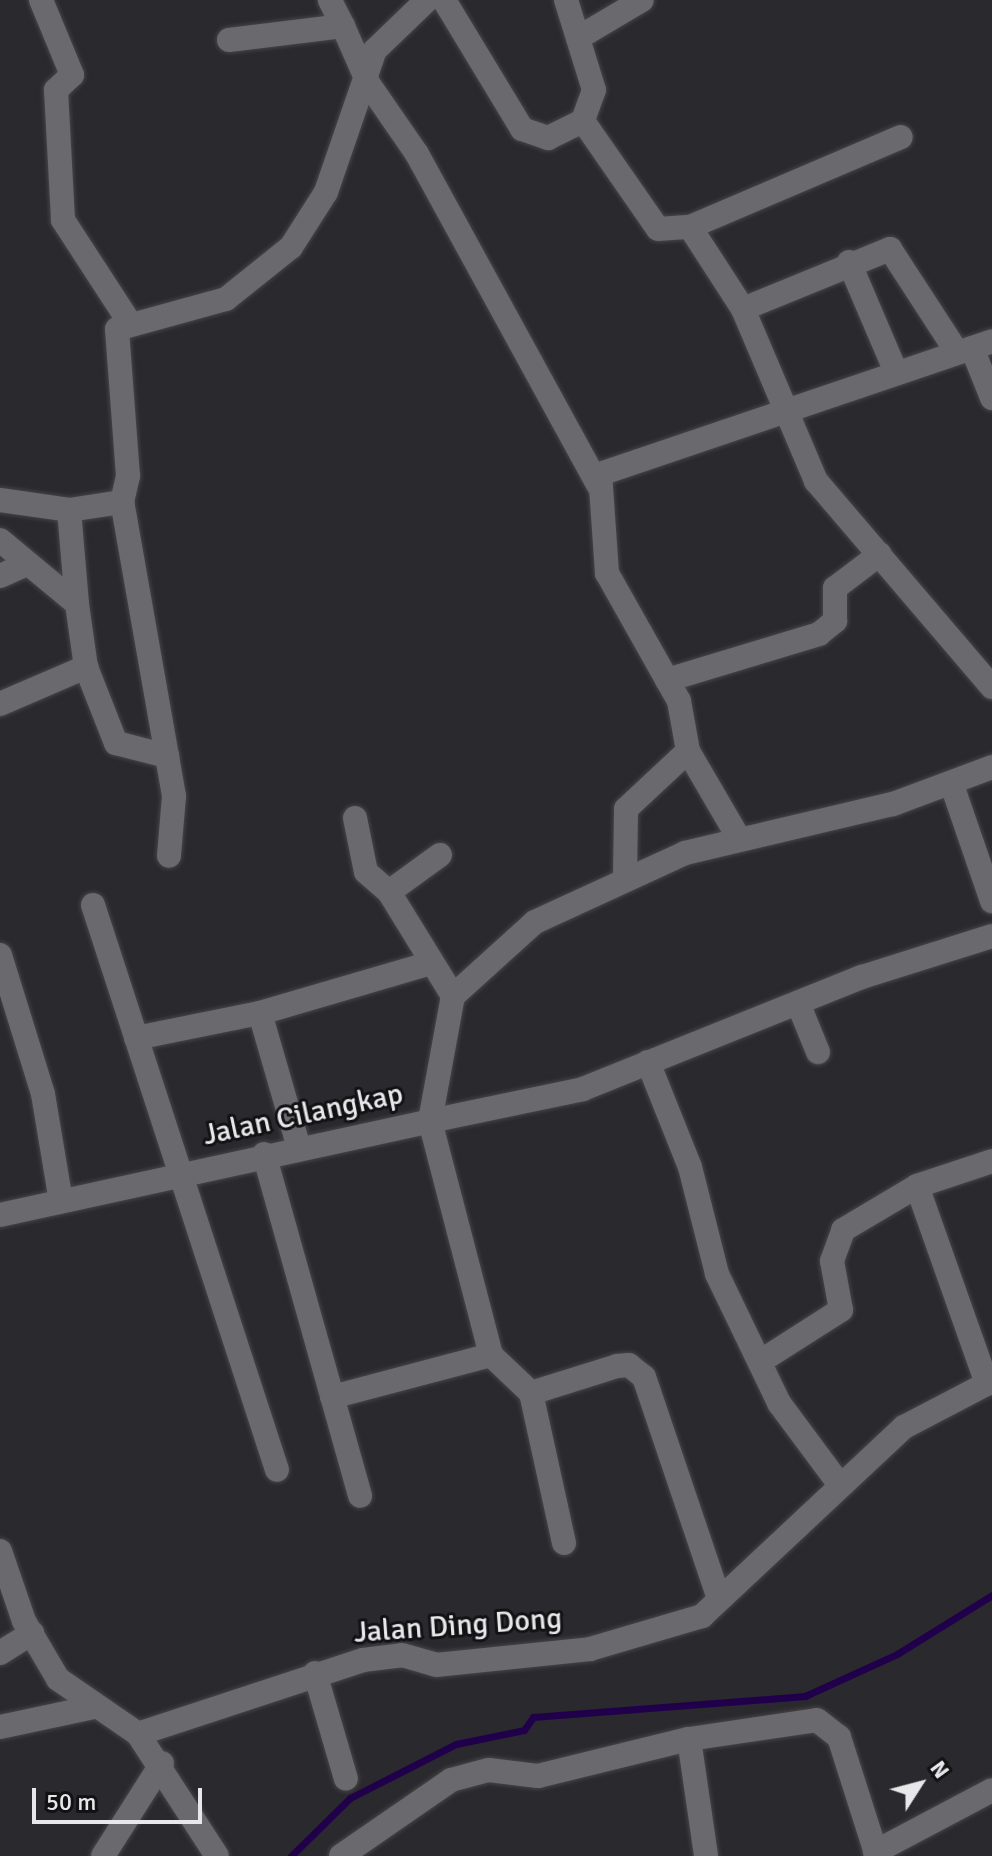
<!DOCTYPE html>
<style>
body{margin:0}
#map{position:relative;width:992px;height:1856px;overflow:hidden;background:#2a292d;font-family:Signika,sans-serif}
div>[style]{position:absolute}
.stream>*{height:7px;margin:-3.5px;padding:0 3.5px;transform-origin:3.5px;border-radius:3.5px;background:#21004b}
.roads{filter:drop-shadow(0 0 2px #454548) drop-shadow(0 0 2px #454548)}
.minor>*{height:24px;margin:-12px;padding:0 12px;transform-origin:12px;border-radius:12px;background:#6a696d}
span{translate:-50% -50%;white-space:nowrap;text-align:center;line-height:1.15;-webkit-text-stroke:6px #121214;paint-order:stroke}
.street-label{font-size:30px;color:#e8e8eb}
.north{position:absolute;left:880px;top:1744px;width:80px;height:80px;-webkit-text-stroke:6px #121214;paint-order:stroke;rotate:54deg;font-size:22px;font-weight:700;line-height:32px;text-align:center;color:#e8e8eb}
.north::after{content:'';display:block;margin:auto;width:28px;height:36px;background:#e8e8eb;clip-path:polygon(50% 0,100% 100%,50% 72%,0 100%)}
.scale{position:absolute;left:32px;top:1788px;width:170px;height:36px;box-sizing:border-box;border:4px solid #e8e8eb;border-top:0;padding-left:10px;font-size:24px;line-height:28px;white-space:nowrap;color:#e8e8eb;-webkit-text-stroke:6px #121214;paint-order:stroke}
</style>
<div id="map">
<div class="stream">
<i style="left:291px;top:1856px;width:83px;rotate:-44.5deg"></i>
<i style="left:350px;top:1798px;width:119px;rotate:-27deg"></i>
<i style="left:456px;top:1744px;width:69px;rotate:-11.6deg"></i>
<i style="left:524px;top:1730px;width:16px;rotate:-55deg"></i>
<i style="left:533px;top:1717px;width:273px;rotate:-4.4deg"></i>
<i style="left:805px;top:1696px;width:101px;rotate:-24.5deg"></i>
<i style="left:897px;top:1654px;width:112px;rotate:-31.8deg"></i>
</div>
<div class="roads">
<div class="minor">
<i style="left:41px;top:0;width:81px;rotate:67.5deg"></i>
<i style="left:72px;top:75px;width:22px;rotate:137deg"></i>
<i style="left:56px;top:90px;width:130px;rotate:86.9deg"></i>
<i style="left:63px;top:220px;width:123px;rotate:57deg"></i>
<i style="left:444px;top:0;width:151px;rotate:58.8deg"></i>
<i style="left:522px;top:129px;width:28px;rotate:19deg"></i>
<i style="left:548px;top:138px;width:39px;rotate:-26deg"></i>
<i style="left:583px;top:121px;width:131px;rotate:55.2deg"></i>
<i style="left:658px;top:229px;width:32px;rotate:-4deg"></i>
<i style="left:690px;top:227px;width:229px;rotate:-23.1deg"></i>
<i style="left:566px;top:0;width:94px;rotate:72.7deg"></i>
<i style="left:594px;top:90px;width:33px;rotate:110deg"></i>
<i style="left:343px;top:26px;width:62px;rotate:66.3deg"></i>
<i style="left:368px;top:83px;width:86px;rotate:55.4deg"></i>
<i style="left:417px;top:154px;width:377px;rotate:61.3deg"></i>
<i style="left:578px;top:38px;width:74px;rotate:-30.7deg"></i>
<i style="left:229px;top:40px;width:115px;rotate:-7deg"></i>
<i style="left:343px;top:26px;width:29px;rotate:-117deg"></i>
<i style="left:690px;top:227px;width:98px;rotate:57.1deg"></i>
<i style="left:743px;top:309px;width:187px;rotate:67deg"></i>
<i style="left:816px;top:481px;width:271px;rotate:49.5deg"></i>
<i style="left:849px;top:262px;width:120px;rotate:66.9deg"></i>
<i style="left:743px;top:309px;width:159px;rotate:-22.2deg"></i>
<i style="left:890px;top:249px;width:123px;rotate:57deg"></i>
<i style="left:972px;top:348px;width:54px;rotate:68.2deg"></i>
<i style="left:0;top:500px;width:70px;rotate:8.2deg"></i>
<i style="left:69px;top:510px;width:54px;rotate:-8.6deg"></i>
<i style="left:69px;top:510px;width:94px;rotate:85.1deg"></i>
<i style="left:0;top:540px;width:100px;rotate:39.7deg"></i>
<i style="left:77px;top:604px;width:64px;rotate:81.9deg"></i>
<i style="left:86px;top:667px;width:82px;rotate:68.5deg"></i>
<i style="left:116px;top:743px;width:53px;rotate:14.3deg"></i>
<i style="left:167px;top:756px;width:258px;rotate:-100deg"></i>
<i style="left:122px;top:502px;width:27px;rotate:-77deg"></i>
<i style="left:128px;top:476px;width:147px;rotate:-94.3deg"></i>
<i style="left:117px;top:329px;width:113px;rotate:-15.4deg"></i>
<i style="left:226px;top:299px;width:83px;rotate:-38.7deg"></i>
<i style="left:291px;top:247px;width:65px;rotate:-57.5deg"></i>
<i style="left:326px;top:192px;width:150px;rotate:-71deg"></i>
<i style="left:375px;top:50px;width:72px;rotate:-43.9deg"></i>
<i style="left:0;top:576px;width:30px;rotate:-24deg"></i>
<i style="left:667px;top:680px;width:159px;rotate:-16.8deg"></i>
<i style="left:819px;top:634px;width:21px;rotate:-39deg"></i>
<i style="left:835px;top:621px;width:33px;rotate:-90deg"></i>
<i style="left:835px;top:588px;width:56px;rotate:-37.1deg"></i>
<i style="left:0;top:704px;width:94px;rotate:-23.3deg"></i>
<i style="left:688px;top:751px;width:99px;rotate:59.8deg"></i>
<i style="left:167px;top:756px;width:41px;rotate:80.1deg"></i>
<i style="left:174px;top:796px;width:60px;rotate:94.8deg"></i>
<i style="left:952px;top:785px;width:123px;rotate:71deg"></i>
<i style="left:355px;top:818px;width:55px;rotate:78.5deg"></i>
<i style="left:366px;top:872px;width:30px;rotate:41deg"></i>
<i style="left:389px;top:892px;width:122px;rotate:58.4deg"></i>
<i style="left:625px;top:876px;width:67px;rotate:-89.1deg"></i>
<i style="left:626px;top:809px;width:85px;rotate:-43.1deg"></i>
<i style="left:688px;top:751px;width:51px;rotate:-100.2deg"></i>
<i style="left:679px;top:701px;width:147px;rotate:-119.4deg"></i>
<i style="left:607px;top:573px;width:99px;rotate:-94deg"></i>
<i style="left:600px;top:474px;width:414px;rotate:-18.7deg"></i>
<i style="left:389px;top:892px;width:63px;rotate:-36deg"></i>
<i style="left:93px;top:905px;width:594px;rotate:71.96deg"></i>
<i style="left:0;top:955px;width:145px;rotate:72.8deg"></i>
<i style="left:43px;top:1094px;width:109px;rotate:80.5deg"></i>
<i style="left:798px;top:1003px;width:53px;rotate:67.8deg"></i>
<i style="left:260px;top:1013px;width:137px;rotate:73.9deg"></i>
<i style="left:136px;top:1038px;width:126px;rotate:-11.4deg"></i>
<i style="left:260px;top:1013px;width:175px;rotate:-16.3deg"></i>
<i style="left:648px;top:1062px;width:113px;rotate:68.2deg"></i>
<i style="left:690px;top:1167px;width:110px;rotate:75.8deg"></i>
<i style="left:717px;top:1274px;width:143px;rotate:64.3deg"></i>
<i style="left:779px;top:1403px;width:102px;rotate:53.4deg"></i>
<i style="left:264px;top:1154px;width:355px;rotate:74.3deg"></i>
<i style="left:917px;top:1186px;width:210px;rotate:70.5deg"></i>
<i style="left:0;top:1215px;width:440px;rotate:-12.3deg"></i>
<i style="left:430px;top:1121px;width:127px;rotate:-79.6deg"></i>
<i style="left:453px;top:996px;width:110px;rotate:-42.1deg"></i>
<i style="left:535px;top:922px;width:165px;rotate:-24.7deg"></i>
<i style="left:685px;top:853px;width:214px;rotate:-13.3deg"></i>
<i style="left:893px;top:804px;width:106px;rotate:-20.5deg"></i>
<i style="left:761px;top:1361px;width:95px;rotate:-32.5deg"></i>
<i style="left:841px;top:1310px;width:50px;rotate:-100.4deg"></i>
<i style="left:832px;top:1261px;width:33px;rotate:-70deg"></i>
<i style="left:843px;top:1230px;width:86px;rotate:-30.7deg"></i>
<i style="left:917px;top:1186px;width:79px;rotate:-18.4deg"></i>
<i style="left:531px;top:1393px;width:90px;rotate:-17.4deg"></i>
<i style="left:617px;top:1366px;width:12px;rotate:-5deg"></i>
<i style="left:629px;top:1365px;width:19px;rotate:39deg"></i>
<i style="left:644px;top:1377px;width:233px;rotate:71.3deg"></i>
<i style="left:332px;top:1397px;width:164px;rotate:-14.8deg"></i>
<i style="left:564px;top:1543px;width:154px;rotate:-102.4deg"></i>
<i style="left:531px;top:1393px;width:55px;rotate:-136.5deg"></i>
<i style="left:491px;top:1355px;width:242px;rotate:-104.6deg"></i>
<i style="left:430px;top:1121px;width:156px;rotate:-11.8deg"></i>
<i style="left:583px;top:1089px;width:301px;rotate:-21.9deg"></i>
<i style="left:862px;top:977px;width:136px;rotate:-17.5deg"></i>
<i style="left:0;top:1551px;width:74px;rotate:71.1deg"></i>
<i style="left:24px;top:1621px;width:67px;rotate:59.6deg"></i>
<i style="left:58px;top:1679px;width:97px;rotate:34.5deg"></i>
<i style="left:138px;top:1734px;width:145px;rotate:57.1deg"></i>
<i style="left:0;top:1653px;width:38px;rotate:-32deg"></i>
<i style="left:315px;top:1673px;width:110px;rotate:73.7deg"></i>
<i style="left:0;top:1727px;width:96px;rotate:-12deg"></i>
<i style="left:138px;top:1734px;width:237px;rotate:-18.2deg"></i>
<i style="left:363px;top:1660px;width:39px;rotate:-7deg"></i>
<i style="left:402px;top:1655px;width:35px;rotate:16deg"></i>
<i style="left:436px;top:1665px;width:155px;rotate:-5.9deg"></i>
<i style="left:590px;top:1649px;width:117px;rotate:-16.4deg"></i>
<i style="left:702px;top:1616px;width:277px;rotate:-43.1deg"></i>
<i style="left:904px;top:1427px;width:99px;rotate:-27.6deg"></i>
<i style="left:689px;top:1739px;width:118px;rotate:81.7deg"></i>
<i style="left:875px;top:1852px;width:132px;rotate:-27.9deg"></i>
<i style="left:103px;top:1856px;width:110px;rotate:-57.6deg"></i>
<i style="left:341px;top:1856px;width:134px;rotate:-34.6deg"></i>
<i style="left:451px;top:1780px;width:39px;rotate:-15deg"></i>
<i style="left:489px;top:1770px;width:49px;rotate:7deg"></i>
<i style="left:538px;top:1776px;width:155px;rotate:-13.8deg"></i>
<i style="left:689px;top:1739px;width:129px;rotate:-8.4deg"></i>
<i style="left:817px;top:1720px;width:28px;rotate:38deg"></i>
<i style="left:839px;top:1737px;width:125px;rotate:72.3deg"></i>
</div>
</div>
<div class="street-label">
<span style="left:303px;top:1115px;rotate:-12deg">Jalan Cilangkap</span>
<span style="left:458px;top:1626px;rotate:-4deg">Jalan Ding Dong</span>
</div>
<div class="north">N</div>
<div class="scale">50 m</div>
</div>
